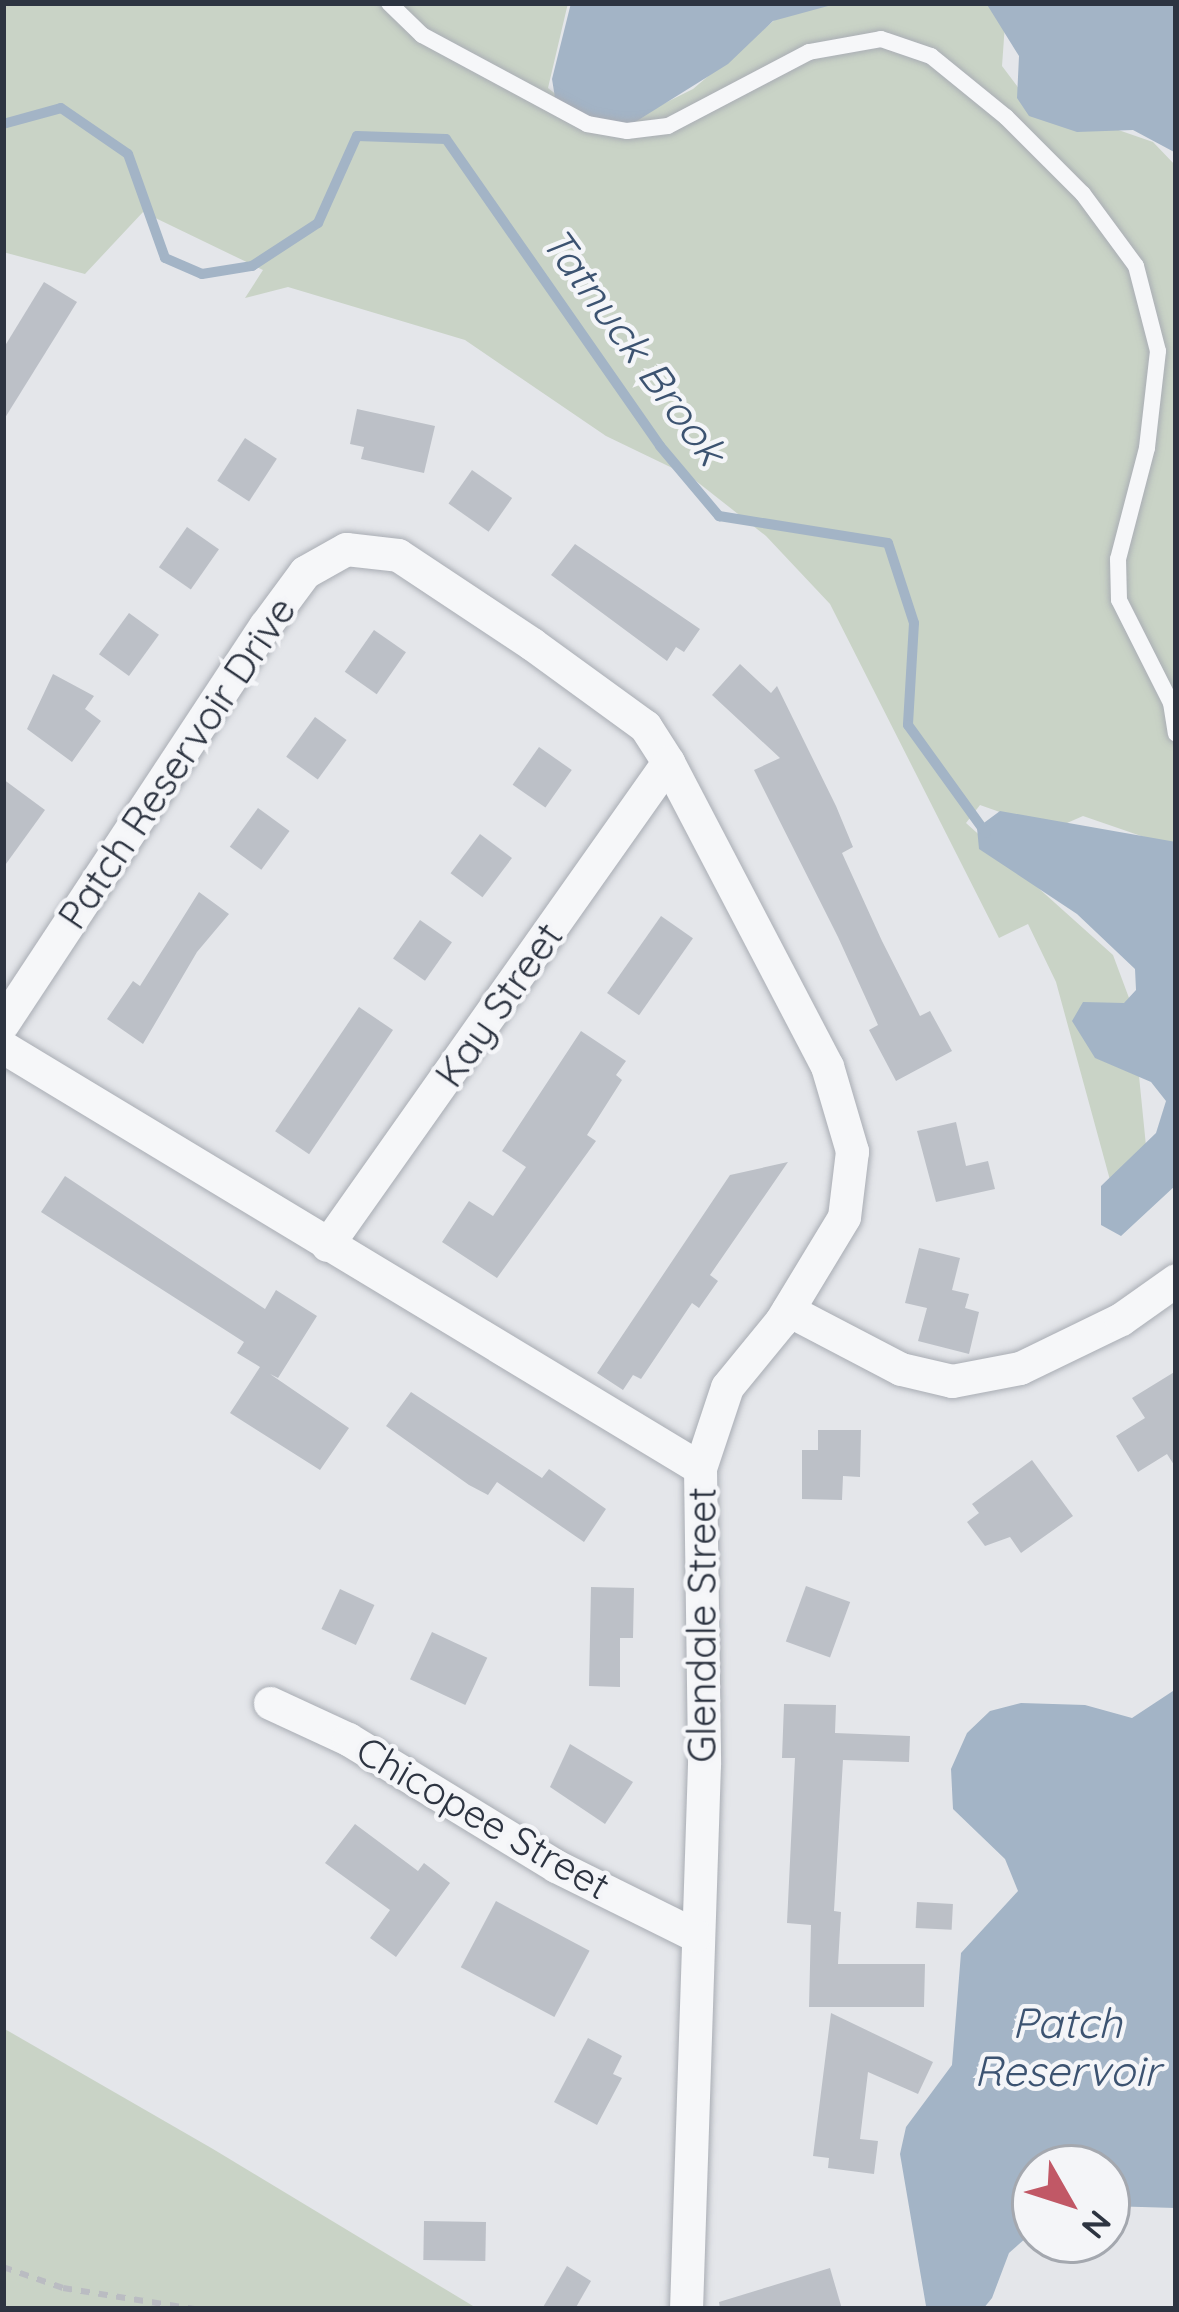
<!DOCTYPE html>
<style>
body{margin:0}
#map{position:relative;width:1179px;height:2312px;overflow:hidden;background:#e4e6ea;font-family:Quicksand,sans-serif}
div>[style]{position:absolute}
.green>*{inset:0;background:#c9d3c6}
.water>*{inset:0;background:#a3b4c6}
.stream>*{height:10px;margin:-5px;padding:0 5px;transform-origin:5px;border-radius:5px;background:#a3b4c6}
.building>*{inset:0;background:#bcc0c7;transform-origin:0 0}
.path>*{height:6px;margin-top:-3px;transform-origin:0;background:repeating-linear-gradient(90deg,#babcc2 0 9px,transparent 0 18px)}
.roads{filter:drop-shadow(0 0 3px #a9adb4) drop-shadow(0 0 3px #a9adb4)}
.service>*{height:16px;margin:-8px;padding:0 8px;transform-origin:8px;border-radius:8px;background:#f6f7f9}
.minor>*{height:33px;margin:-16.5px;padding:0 16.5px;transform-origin:16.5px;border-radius:16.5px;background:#f6f7f9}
span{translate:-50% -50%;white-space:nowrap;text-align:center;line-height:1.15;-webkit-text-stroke:9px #f4f5f8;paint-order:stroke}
.street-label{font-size:39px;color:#2d3441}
.water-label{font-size:42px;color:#3c5371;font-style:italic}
.frame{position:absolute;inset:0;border:6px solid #2d3441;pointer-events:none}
.north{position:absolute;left:1011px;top:2144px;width:120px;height:120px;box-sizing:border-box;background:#f4f5f8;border:3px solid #a4a8af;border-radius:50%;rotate:129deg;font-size:33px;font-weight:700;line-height:48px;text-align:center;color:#2d3441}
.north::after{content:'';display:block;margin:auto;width:42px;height:54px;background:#c15866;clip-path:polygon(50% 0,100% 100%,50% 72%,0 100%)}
</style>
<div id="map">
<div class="green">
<i style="clip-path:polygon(3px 3px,568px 3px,548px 88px,574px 109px,645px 113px,693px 89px,777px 18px,828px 3px,996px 3px,1005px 24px,1002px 66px,1026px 98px,1153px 142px,1176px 166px,1176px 848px,1083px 816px,1051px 830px,980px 805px,966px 823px,1113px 955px,1132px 1006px,1146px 1146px,1110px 1180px,1056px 982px,1028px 924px,999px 938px,830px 604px,766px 536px,691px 477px,606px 436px,465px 340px,288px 287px,245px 298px,263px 270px,143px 212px,85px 274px,3px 252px)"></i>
<i style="clip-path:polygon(3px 2028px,213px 2149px,478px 2309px,3px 2309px)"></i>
</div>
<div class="water">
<i style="clip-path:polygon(571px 3px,839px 3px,773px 21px,728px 64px,632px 124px,605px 125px,556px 104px,552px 79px)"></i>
<i style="clip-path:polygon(986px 3px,1176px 3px,1176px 153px,1133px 130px,1077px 132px,1029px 116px,1017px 98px,1019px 56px)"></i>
<i style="clip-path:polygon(1000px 811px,1176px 842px,1176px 1185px,1121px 1236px,1101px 1225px,1101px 1186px,1156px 1133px,1166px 1101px,1151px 1082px,1095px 1058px,1072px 1021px,1083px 1002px,1124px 1003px,1136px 990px,1135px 969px,1077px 914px,979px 849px,977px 828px)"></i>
<i style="clip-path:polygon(1176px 1689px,1176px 2208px,1107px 2206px,1107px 2168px,1035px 2168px,1035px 2230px,1009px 2253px,992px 2298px,983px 2309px,926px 2306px,900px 2154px,906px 2127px,952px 2065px,961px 1953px,1018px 1891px,1005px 1859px,953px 1809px,951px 1769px,967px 1733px,990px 1711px,1021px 1703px,1085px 1705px,1132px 1718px)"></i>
</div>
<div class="stream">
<i style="left:3px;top:124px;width:60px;rotate:-15.4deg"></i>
<i style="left:61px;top:108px;width:81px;rotate:34.5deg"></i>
<i style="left:128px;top:154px;width:110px;rotate:70.4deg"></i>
<i style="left:165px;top:258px;width:40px;rotate:23.4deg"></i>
<i style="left:202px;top:274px;width:51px;rotate:-9.1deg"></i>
<i style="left:252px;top:266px;width:79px;rotate:-33.1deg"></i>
<i style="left:318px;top:223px;width:95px;rotate:-65.9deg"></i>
<i style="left:357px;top:136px;width:89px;rotate:1.9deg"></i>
<i style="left:446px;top:139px;width:374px;rotate:55.1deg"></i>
<i style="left:660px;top:446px;width:92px;rotate:49.9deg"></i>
<i style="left:719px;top:516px;width:171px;rotate:9.1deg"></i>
<i style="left:888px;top:543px;width:84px;rotate:72deg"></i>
<i style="left:914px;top:623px;width:102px;rotate:93.4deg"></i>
<i style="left:908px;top:725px;width:133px;rotate:54.2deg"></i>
</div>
<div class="building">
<i style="clip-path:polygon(44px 282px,77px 302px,3px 421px,3px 349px)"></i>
<i style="clip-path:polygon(357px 409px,435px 426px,424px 473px,361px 459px,364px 447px,350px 444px)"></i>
<i style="left:245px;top:438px;width:38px;height:51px;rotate:33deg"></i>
<i style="left:472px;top:470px;width:49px;height:41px;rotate:35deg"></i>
<i style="left:187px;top:527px;width:39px;height:49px;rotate:35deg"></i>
<i style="clip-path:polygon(575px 544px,700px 629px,684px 652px,676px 647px,667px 661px,551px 575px)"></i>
<i style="left:129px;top:613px;width:37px;height:51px;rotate:36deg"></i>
<i style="left:374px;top:630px;width:39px;height:51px;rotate:35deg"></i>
<i style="clip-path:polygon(740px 664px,771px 693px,777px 686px,836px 806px,853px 847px,842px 853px,882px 941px,920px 1016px,930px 1011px,952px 1051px,896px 1081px,869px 1030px,878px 1025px,838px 937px,754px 770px,780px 758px,712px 695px)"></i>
<i style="clip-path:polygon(53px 674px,94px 696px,85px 709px,101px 721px,72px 762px,27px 729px)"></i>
<i style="left:315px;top:717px;width:39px;height:49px;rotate:36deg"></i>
<i style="left:539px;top:747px;width:40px;height:46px;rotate:35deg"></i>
<i style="clip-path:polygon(3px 779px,45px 810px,3px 868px)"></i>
<i style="left:258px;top:808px;width:39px;height:48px;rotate:36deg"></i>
<i style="left:480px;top:834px;width:40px;height:49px;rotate:37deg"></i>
<i style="clip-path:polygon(199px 892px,229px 914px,197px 952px,143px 1044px,107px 1019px,133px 981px,140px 986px)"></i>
<i style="left:661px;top:916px;width:39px;height:94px;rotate:35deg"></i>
<i style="left:420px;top:920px;width:39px;height:47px;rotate:35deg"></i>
<i style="left:359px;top:1007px;width:41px;height:150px;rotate:34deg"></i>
<i style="clip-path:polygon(581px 1031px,626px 1061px,616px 1075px,622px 1080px,587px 1135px,596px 1141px,497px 1278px,442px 1242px,469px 1201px,493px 1216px,526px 1167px,502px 1151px)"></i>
<i style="clip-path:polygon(956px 1122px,966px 1166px,988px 1161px,995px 1189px,936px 1202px,917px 1131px)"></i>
<i style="clip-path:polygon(788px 1162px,710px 1275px,718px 1281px,699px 1308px,692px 1303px,641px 1379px,633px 1375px,623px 1390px,597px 1373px,730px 1175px)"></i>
<i style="clip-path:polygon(65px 1176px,265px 1309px,276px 1290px,317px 1316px,278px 1378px,270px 1374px,349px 1428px,320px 1470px,230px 1413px,260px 1367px,237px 1353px,244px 1342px,41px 1212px)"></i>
<i style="clip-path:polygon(919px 1248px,960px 1258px,952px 1290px,969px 1294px,965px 1308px,979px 1312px,969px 1354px,918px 1341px,927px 1308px,905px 1303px)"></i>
<i style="clip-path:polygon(1176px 1371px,1176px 1468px,1167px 1454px,1138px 1472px,1116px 1436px,1145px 1418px,1132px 1398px)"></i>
<i style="clip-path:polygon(411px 1392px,542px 1478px,549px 1469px,606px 1509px,584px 1542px,497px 1482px,488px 1495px,469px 1485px,386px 1426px)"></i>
<i style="clip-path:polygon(818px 1430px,861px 1430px,860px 1477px,843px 1476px,842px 1500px,802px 1499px,802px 1450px,818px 1450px)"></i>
<i style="clip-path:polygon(1032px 1460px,1073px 1516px,1021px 1553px,1010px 1537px,985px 1546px,967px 1522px,979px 1513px,972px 1504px)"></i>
<i style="left:806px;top:1586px;width:47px;height:59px;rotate:20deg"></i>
<i style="clip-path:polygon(591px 1587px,634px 1588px,633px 1638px,620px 1638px,620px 1687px,589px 1686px)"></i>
<i style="left:340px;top:1589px;width:38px;height:44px;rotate:25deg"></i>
<i style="left:432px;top:1632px;width:61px;height:52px;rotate:25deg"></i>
<i style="clip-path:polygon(784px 1704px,836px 1705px,835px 1733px,910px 1736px,909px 1762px,843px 1760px,834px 1911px,841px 1912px,838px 1964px,925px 1964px,924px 2007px,809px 2007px,811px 1925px,787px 1923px,795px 1758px,782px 1758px)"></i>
<i style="clip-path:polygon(570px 1744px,633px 1782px,605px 1824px,550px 1787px)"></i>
<i style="clip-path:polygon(355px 1824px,418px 1871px,424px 1863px,450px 1883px,396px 1957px,370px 1938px,390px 1910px,325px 1863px)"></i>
<i style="left:496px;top:1901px;width:106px;height:75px;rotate:28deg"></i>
<i style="left:917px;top:1902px;width:36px;height:26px;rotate:3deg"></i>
<i style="clip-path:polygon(831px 2013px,933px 2062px,918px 2094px,868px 2072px,860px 2139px,878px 2141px,874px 2174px,828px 2168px,829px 2158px,813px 2156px)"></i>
<i style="clip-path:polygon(588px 2038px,622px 2056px,613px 2074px,622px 2078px,597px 2125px,554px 2102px)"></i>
<i style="left:424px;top:2221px;width:62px;height:39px;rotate:1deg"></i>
<i style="clip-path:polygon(567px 2266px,591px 2281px,575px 2309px,542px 2309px)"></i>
<i style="clip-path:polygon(830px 2268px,842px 2309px,720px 2309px,719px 2302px)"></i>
</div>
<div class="path">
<i style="left:3px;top:2267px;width:64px;rotate:19.3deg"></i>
<i style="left:63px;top:2288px;width:133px;rotate:9.1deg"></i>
</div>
<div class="roads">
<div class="service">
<i style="left:389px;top:3px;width:46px;rotate:44.1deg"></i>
<i style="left:422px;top:35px;width:187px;rotate:28.3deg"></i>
<i style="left:587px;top:124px;width:41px;rotate:9.9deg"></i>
<i style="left:627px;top:131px;width:41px;rotate:-7deg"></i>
<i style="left:668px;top:126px;width:159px;rotate:-27.7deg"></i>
<i style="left:809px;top:52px;width:73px;rotate:-10.2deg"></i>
<i style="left:881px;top:39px;width:53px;rotate:18.8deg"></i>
<i style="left:931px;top:56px;width:97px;rotate:39.1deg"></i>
<i style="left:1006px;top:117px;width:109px;rotate:45deg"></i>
<i style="left:1083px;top:194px;width:89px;rotate:53.6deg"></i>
<i style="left:1136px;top:266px;width:88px;rotate:75.5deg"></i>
<i style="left:1158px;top:351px;width:98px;rotate:96.5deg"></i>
<i style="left:1147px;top:448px;width:115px;rotate:104.6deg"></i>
<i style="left:1118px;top:559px;width:41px;rotate:88.6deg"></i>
<i style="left:1119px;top:600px;width:115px;rotate:63.2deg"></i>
<i style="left:1171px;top:703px;width:31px;rotate:81deg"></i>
</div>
<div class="minor">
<i style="left:3px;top:1023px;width:476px;rotate:-56.6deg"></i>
<i style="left:265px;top:626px;width:67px;rotate:-53.5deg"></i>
<i style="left:305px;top:572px;width:47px;rotate:-29.3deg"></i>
<i style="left:346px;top:549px;width:52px;rotate:6.6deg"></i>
<i style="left:398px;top:555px;width:161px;rotate:33.6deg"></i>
<i style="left:532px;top:644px;width:140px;rotate:36deg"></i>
<i style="left:645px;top:726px;width:43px;rotate:57.4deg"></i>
<i style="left:668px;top:762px;width:343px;rotate:62.4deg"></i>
<i style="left:827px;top:1066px;width:89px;rotate:73.6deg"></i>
<i style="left:852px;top:1151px;width:66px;rotate:96.9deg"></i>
<i style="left:844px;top:1217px;width:122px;rotate:121.2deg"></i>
<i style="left:781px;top:1321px;width:85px;rotate:129.3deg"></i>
<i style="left:727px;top:1387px;width:85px;rotate:108.4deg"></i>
<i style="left:700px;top:1468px;width:296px;rotate:89.2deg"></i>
<i style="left:704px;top:1764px;width:545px;rotate:91.89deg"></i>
<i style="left:3px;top:1047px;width:814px;rotate:31.13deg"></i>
<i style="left:327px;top:1245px;width:591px;rotate:-54.78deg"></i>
<i style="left:788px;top:1310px;width:127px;rotate:27.6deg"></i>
<i style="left:901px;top:1369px;width:52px;rotate:13.2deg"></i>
<i style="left:952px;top:1381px;width:69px;rotate:-10.8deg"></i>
<i style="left:1020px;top:1368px;width:112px;rotate:-25.9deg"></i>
<i style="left:1121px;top:1319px;width:67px;rotate:-35.3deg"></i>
<i style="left:270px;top:1703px;width:86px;rotate:24.8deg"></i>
<i style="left:348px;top:1739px;width:244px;rotate:31.4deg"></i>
<i style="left:556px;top:1866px;width:155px;rotate:26.4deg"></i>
</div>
</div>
<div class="street-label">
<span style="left:177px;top:763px;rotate:-56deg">Patch Reservoir Drive</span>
<span style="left:499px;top:1005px;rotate:-55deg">Kay Street</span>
<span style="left:702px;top:1625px;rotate:-90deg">Glendale Street</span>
<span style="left:483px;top:1818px;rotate:30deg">Chicopee Street</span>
</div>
<div class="water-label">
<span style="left:634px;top:346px;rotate:54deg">Tatnuck Brook</span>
<span style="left:1067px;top:2047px">Patch<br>Reservoir</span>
</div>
<div class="frame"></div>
<div class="north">N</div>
</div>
